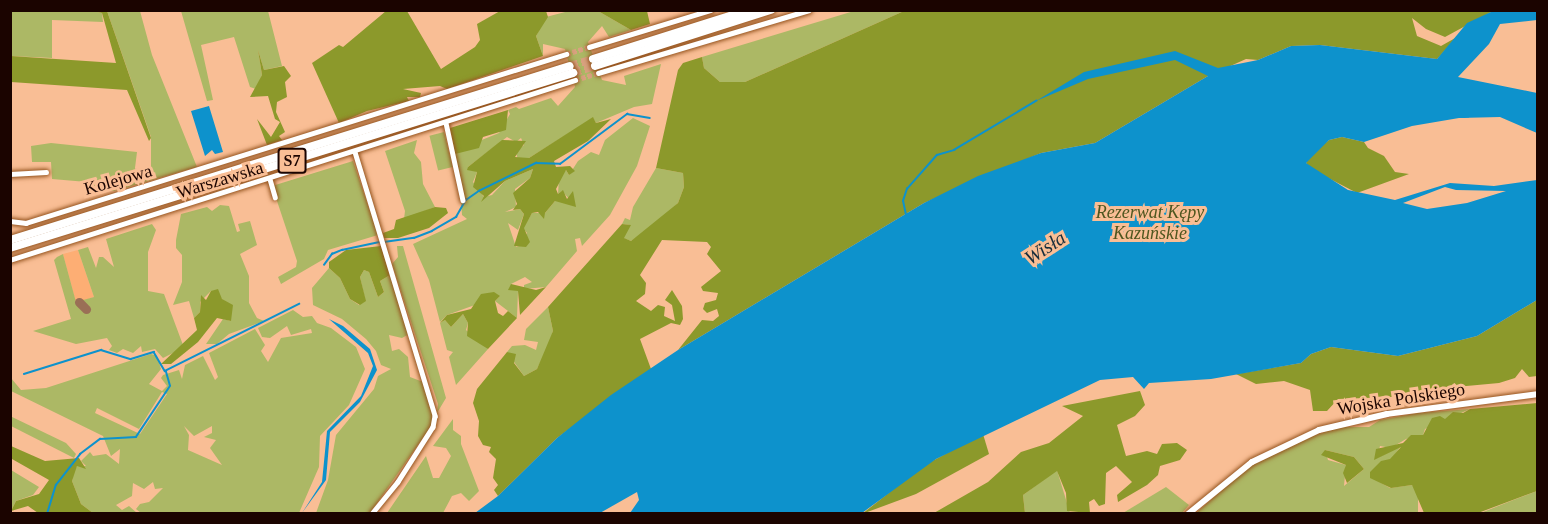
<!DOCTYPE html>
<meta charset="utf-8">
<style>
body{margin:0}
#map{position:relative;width:1548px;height:524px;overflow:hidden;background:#f9be95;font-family:"Times New Roman",serif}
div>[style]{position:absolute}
.built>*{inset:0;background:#fdae74}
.green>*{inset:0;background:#acb865;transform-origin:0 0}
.forest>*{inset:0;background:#8c992b}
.water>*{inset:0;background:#0d92cc}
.stream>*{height:1.5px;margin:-0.75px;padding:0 0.75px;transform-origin:0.75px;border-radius:0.75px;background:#0d92cc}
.taxiway>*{height:9px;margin:-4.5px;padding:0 4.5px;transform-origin:4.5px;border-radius:4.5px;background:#9a6f56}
.minor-tunnel>*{height:4.5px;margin-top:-2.25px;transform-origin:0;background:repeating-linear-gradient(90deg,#d8a27f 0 4.5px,transparent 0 6.5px)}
.highway-tunnel>*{height:8px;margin-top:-4px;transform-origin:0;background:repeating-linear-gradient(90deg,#d8a27f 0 8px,transparent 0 12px)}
.roads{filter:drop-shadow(0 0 2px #95541e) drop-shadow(0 0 2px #95541e)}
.minor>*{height:4.5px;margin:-2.25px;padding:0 2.25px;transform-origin:2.25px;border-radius:2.25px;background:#fff}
.major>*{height:6px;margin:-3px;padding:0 3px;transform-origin:3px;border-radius:3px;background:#fff}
.highway>*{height:8px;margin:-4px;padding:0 4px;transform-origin:4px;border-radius:4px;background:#fff}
span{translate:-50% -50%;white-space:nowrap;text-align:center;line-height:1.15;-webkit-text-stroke:6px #f9be95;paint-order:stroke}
.shield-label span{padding:2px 4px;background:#f9be95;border:2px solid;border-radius:4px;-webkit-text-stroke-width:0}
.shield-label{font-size:16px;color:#1b0400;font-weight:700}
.street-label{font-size:18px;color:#1b0400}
.park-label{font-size:18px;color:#4f561f;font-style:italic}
.water-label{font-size:20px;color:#172e3c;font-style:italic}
.frame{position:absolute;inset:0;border:12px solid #1b0400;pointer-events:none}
</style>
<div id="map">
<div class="built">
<i style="clip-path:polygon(78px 250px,94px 297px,76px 303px,63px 254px)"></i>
</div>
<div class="green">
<i style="clip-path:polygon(10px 11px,94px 11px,102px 13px,103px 22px,52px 20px,52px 58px,11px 56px)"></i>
<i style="clip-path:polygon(107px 11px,140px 11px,152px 55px,197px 167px,114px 191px,87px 189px,87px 182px,52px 179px,51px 162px,32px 162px,31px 146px,51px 143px,137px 152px,135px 168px,147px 173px,146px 178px,151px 176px,151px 137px)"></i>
<i style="clip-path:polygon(181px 11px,268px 11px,282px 66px,264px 70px,258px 50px,262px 75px,256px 89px,250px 87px,234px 37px,201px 45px,213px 100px,207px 101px)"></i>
<i style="clip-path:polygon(569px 11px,598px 11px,631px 30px,609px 37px,602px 26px,588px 42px,602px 80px,626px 85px,624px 76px,661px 64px,652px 104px,634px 107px,596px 123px,593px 118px,529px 158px,518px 161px,516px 151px,524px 145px,521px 138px,516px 142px,507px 137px,468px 167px,477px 172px,473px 182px,484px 197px,492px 195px,505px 181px,533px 169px,530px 178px,515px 189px,516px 207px,505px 212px,520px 209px,524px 214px,518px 230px,508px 223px,516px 247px,522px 245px,527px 233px,523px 228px,532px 213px,545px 213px,555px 201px,571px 201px,562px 191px,558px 194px,559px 177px,566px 170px,569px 175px,578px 161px,591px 152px,599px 155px,605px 140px,633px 118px,650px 126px,637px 166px,610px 215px,582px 246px,580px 238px,575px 239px,577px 251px,546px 287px,524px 289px,524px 285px,532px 282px,525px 277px,511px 284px,518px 291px,517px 318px,495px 301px,500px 296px,447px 315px,440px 322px,429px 280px,413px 244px,467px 219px,462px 215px,461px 202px,464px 201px,451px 147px,457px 150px,499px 133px,510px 114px,508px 110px,516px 107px,519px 109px,551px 98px,558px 106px,575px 87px,565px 49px,543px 44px,543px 56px,536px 36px,546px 17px)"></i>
<i style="clip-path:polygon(854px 11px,904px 11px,745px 82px,720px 82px,704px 68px,702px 57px)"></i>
<i style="left:444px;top:132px;width:36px;height:15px;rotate:76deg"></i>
<i style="clip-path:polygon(417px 140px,414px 153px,421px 162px,423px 184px,435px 207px,404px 219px,405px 211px,385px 151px)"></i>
<i style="clip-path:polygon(353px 161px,378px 235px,328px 250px,324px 259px,281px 284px,278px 277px,296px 267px,297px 261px,272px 186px)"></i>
<i style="clip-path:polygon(656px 168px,683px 173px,684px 187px,678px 203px,651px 228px,631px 241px,623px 238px,630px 225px,622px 224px,625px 218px,630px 220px,633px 207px)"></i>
<i style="clip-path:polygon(220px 205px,229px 206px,237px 232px,240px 231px,238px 224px,250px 221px,257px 245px,240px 254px,249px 276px,249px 303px,257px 318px,264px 321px,229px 334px,217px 344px,206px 344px,223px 319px,231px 321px,222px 299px,211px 291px,200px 302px,200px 312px,194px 318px,189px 301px,173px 305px,182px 282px,182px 255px,176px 248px,176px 240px,181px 214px,207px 207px,212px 211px)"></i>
<i style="clip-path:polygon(152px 224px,156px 230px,148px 252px,148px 291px,164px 294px,183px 345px,179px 350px,163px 358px,155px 349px,142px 352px,141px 346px,133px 353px,123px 349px,117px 353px,109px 350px,112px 346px,107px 338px,76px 344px,33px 331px,71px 319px,54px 260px,57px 257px,63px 254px,76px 302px,94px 297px,78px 250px,88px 247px,96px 268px,99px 257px,103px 257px,114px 267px,106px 239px)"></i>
<i style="clip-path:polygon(397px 246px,403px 246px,446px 398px,437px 413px,438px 404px,392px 264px,398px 257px)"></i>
<i style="clip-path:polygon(329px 268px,340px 278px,350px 299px,359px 305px,365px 299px,360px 277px,364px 270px,369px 272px,378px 297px,384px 292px,380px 281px,390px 275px,409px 334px,402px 338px,389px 335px,392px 351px,399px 349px,408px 357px,410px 377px,423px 382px,434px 414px,432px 425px,370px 513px,316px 513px,328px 480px,336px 435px,374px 389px,378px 376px,391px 369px,381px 365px,376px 351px,366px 339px,342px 319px,313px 305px,312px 288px)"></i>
<i style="clip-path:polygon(548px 307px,553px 331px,550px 343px,537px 369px,524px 376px,507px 352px,512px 346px,525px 345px,536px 350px,538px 342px,524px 340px,526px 329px)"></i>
<i style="clip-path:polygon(evenodd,293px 310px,303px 317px,312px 316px,317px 323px,331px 328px,356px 347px,365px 369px,349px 405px,320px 436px,319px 467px,299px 513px,141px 513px,136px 509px,140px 504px,149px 502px,163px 488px,155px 489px,153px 482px,144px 489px,133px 483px,132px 496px,116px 505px,122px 510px,129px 506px,137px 513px,93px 513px,81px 504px,72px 481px,74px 471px,77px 466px,86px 466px,81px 461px,90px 452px,93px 456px,106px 454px,119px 464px,120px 449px,111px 456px,103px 436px,11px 391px,11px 378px,21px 390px,46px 388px,151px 354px,157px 356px,161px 369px,149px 384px,162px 391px,167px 386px,161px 378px,163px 375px,179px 370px,182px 379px,185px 365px,203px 356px,215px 380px,218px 377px,209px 353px,255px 329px,265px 345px,261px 351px,268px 362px,281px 338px,312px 333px,311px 329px,291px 335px,287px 326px,270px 338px,262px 337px,258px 328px,293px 310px,162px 392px,167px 394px,140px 434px,95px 413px,97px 408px,139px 429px,162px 392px,293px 310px,184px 426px,194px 436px,212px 426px,212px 433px,204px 437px,216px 440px,210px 448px,222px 465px,188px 450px,189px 435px,184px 426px)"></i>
<i style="clip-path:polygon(463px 314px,468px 323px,466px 330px,488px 349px,456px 385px,449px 357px,453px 352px,447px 350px,440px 323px,445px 320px,451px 327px)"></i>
<i style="clip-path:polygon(evenodd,1470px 409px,1425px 429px,1423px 435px,1406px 439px,1391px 448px,1380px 446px,1377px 458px,1401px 446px,1376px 480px,1390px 488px,1412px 485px,1418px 491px,1418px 513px,1195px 514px,1248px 467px,1313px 436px,1339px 427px,1369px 427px,1380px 420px,1418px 413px,1470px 409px,1325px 450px,1354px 457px,1364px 469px,1344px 486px,1346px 465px,1328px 460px,1325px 450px)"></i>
<i style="clip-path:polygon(10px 416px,66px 443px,76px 454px,74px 458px,11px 426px)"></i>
<i style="clip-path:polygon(453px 419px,453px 430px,461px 436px,461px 444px,479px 491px,469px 501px,461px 493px,452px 496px,443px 513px,387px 513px,426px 456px,433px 478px,439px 478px,451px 456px,446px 448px,433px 446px)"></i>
<i style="clip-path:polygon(11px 470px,39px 487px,33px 495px,16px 501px,11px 511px)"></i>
<i style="clip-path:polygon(1057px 470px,1070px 513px,1025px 513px,1023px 495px)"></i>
<i style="clip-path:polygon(1166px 487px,1189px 505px,1182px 513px,1123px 513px)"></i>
<i style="clip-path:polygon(1537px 491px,1537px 513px,1478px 514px,1516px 499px)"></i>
</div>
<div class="forest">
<i style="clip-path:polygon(94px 11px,107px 11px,151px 138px,149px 141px,127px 90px,11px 82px,11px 56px,116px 63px,102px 13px)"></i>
<i style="clip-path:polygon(386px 11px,407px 11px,441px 69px,475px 47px,480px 40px,477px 24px,500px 11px,546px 11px,548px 17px,536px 36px,543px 56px,447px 89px,440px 86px,403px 89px,421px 93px,420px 97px,407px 97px,409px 101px,367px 111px,339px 123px,312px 63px,339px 45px,343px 47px)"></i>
<i style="clip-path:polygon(598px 11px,647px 11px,650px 24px,631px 30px)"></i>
<i style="clip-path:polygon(904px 11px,1493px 11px,1445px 37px,1426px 29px,1412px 18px,1417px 36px,1441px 46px,1457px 37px,1437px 59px,1320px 45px,1291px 46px,1258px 60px,1246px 59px,1208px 76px,1095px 143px,1041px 153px,924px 203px,678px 350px,702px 320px,713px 321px,719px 316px,717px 309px,707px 313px,703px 309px,705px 303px,716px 300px,718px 293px,703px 291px,701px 287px,721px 271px,707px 254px,711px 247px,707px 242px,662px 240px,640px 275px,646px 283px,645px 294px,636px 301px,651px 311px,658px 305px,665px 307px,664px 316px,675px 321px,672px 305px,665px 300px,672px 290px,682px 306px,683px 319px,680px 325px,671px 323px,640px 339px,651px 369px,557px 438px,498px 496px,494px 490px,498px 485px,493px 478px,496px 459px,489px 452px,491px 447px,483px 445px,478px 436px,479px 421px,473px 403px,477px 389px,507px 352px,516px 354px,514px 363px,524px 376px,537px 369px,553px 331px,548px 307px,622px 224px,631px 225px,624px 238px,631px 241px,678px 203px,684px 187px,683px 173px,656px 168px,678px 70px,683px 63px,702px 57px,704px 68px,720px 82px,745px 82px)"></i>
<i style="clip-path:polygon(258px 50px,264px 70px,284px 66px,291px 76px,285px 82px,287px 97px,277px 102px,276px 112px,285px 132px,279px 136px,282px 140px,267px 145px,257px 119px,271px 137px,280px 122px,275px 119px,268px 96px,250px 97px,262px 75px)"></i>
<i style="clip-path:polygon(508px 110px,506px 130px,483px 137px,479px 148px,455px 154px,450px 128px)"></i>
<i style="clip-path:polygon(593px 117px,596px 123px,611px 119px,588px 141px,554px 161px,556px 167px,570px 166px,575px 171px,569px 175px,566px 170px,556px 189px,558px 194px,563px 190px,567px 199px,573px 191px,576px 207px,555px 201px,545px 213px,544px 219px,538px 212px,532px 213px,524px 228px,530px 242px,526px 247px,514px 246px,524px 214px,520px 209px,513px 210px,517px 204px,513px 193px,530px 178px,533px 169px,505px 181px,481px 202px,484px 196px,473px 187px,477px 172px,467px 170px,468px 167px,502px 140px,526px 141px,515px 157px,529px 158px)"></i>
<i style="clip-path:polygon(1342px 137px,1364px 142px,1368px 148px,1384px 156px,1395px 172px,1409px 174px,1357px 193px,1311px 169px,1306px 163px,1309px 156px,1329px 140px)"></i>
<i style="clip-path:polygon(435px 207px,446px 208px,448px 213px,429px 228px,398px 238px,384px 238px,383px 233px,394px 229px,396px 220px)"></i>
<i style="clip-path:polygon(381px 246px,390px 275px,380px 281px,384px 292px,378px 297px,369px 272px,364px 270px,360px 277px,366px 301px,360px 305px,350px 299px,340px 278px,329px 268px,329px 262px,346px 250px)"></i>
<i style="clip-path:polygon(511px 284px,536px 290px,546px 287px,520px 315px,518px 291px,508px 290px)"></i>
<i style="clip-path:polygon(218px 289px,222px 299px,233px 305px,231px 321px,217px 318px,198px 342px,171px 364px,161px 364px,197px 330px,194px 318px,200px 312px,201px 295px,206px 300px,211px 291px)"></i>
<i style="clip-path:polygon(494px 292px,500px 296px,495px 301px,498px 313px,503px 316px,508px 311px,517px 318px,488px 349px,467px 336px,468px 323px,463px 314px,451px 327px,445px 320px,440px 323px,447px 315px,471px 309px,481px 294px)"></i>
<i style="clip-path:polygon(1537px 300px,1537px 376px,1529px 377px,1522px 369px,1515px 378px,1499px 383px,1423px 390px,1392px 397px,1338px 399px,1327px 411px,1313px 411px,1310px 390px,1284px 381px,1256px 384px,1236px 374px,1301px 363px,1311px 354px,1331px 347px,1398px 356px,1477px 336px)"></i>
<i style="clip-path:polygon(1140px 391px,1145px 405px,1135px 416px,1117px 425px,1126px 456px,1147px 451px,1157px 454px,1162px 444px,1177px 443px,1187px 450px,1180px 460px,1160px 466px,1158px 475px,1147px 485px,1118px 502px,1117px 495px,1132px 482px,1116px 466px,1106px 473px,1105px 504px,1099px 506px,1094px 499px,1089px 502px,1090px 513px,1067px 511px,1066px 493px,1057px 471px,1023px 495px,1025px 513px,934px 513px,988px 482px,1021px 452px,1049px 443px,1083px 416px,1062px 406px)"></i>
<i style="clip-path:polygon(1537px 403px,1537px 491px,1478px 513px,1424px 513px,1412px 485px,1391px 488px,1370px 478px,1370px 472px,1381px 461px,1390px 459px,1401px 447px,1374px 460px,1376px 449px,1403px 443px,1411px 435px,1423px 435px,1432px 418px,1440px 416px,1445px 419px,1453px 412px,1463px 413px,1470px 409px)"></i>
<i style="clip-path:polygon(983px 434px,989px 454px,916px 494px,862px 514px,923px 466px)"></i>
<i style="clip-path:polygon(11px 446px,45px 461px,79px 458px,86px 469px,77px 466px,72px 481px,81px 504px,93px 513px,38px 513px,28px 506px,11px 511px,16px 501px,39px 494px,49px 480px,12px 459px)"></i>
<i style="clip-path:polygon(1325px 450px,1354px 457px,1364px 469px,1347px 483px,1343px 473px,1346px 465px,1321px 455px)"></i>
</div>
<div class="water">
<i style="clip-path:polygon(evenodd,1493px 11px,1537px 11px,1537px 20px,1500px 24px,1489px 44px,1458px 77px,1537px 93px,1537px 133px,1500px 117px,1459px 118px,1412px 126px,1364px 142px,1342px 137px,1329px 140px,1306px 163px,1348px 190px,1395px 200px,1450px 183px,1494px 186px,1537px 180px,1537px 300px,1477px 336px,1398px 356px,1331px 347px,1311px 354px,1301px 363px,1211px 379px,1149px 383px,1144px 389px,1133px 377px,1100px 380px,936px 459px,862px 513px,630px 513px,639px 500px,637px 492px,600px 513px,475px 513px,498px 496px,557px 438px,611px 395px,678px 350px,924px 203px,978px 176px,1041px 153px,1095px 143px,1208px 76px,1175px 60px,1088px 79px,1036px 101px,1084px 72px,1175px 51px,1218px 68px,1258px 60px,1291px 46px,1320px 45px,1437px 59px,1467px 23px,1493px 11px,1445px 187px,1456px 190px,1506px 191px,1467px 203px,1427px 209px,1403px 203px,1445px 187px)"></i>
<i style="clip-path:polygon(209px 106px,223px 152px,215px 154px,212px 150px,205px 156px,191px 111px)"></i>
<i style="clip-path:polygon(329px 319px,343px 326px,370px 349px,377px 370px,360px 402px,330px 432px,326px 480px,302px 513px,322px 482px,327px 431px,361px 396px,373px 366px,368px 353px)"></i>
</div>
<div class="stream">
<i style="left:906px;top:215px;width:14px;rotate:-102deg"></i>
<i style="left:903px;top:201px;width:13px;rotate:-72deg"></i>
<i style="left:907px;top:189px;width:45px;rotate:-48.6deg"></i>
<i style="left:937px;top:155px;width:18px;rotate:-16deg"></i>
<i style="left:954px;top:150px;width:96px;rotate:-30.9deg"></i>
<i style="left:384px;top:242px;width:30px;rotate:-8deg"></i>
<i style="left:414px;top:238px;width:19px;rotate:-21deg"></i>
<i style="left:432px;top:231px;width:28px;rotate:-30deg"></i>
<i style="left:456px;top:217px;width:20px;rotate:-60deg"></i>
<i style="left:466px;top:200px;width:16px;rotate:-35deg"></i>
<i style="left:479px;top:191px;width:64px;rotate:-26.2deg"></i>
<i style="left:536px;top:163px;width:24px;rotate:2deg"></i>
<i style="left:560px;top:164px;width:84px;rotate:-36.7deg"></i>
<i style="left:627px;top:114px;width:23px;rotate:10deg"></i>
<i style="left:324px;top:265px;width:14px;rotate:-54deg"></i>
<i style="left:332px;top:254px;width:11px;rotate:-22deg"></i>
<i style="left:342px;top:250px;width:38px;rotate:-12deg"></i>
<i style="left:24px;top:374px;width:81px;rotate:-17.3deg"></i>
<i style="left:101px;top:350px;width:31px;rotate:17deg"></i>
<i style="left:131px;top:359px;width:24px;rotate:-17deg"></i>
<i style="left:154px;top:352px;width:22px;rotate:60deg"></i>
<i style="left:165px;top:371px;width:150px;rotate:-26.6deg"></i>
<i style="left:47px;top:514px;width:30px;rotate:-73deg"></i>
<i style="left:56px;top:485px;width:39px;rotate:-52deg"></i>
<i style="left:80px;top:454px;width:25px;rotate:-37deg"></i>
<i style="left:100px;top:439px;width:36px;rotate:-3deg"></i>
<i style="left:136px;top:437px;width:61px;rotate:-56.3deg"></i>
<i style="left:170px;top:386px;width:15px;rotate:-106deg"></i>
</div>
<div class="taxiway">
<i style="left:79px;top:302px;width:10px;rotate:45deg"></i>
</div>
<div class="minor-tunnel">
<i style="left:566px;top:54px;width:24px;rotate:-17deg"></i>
<i style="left:575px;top:80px;width:24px;rotate:-17deg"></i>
</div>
<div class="highway-tunnel">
<i style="left:570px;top:66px;width:24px;rotate:-17deg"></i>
<i style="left:573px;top:73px;width:23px;rotate:-18deg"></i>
</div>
<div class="roads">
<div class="minor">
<i style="left:589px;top:47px;width:127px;rotate:-16.9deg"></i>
<i style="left:598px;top:73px;width:220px;rotate:-16.6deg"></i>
<i style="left:446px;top:123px;width:79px;rotate:77.6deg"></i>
<i style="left:355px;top:152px;width:276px;rotate:73.1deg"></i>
<i style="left:435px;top:416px;width:11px;rotate:100deg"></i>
<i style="left:433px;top:427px;width:65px;rotate:122.5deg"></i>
<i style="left:398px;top:482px;width:41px;rotate:129.1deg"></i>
<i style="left:10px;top:174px;width:36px;rotate:-3deg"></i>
<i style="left:270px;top:179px;width:19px;rotate:74deg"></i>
<i style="left:10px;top:221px;width:16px;rotate:7deg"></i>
<i style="left:26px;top:223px;width:566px;rotate:-17.38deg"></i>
<i style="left:10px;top:260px;width:593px;rotate:-17.67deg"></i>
</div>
<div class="major">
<i style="left:1188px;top:514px;width:82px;rotate:-39.1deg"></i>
<i style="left:1252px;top:462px;width:74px;rotate:-25.5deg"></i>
<i style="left:1319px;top:430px;width:70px;rotate:-13.2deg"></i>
<i style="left:1387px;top:414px;width:152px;rotate:-7.5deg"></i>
</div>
<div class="highway">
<i style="left:593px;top:59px;width:163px;rotate:-17.5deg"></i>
<i style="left:595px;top:66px;width:185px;rotate:-17.7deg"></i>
<i style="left:10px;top:240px;width:586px;rotate:-17.26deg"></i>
<i style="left:10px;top:248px;width:590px;rotate:-17.27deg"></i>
</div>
</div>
<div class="shield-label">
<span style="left:292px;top:161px">S7</span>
</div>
<div class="street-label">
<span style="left:118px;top:180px;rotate:-16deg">Kolejowa</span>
<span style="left:220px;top:180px;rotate:-17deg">Warszawska</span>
<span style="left:1401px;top:399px;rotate:-9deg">Wojska Polskiego</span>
</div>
<div class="park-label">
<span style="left:1150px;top:223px">Rezerwat Kępy<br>Kazuńskie</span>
</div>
<div class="water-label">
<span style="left:1045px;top:248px;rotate:-33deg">Wisła</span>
</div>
<div class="frame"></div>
</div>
